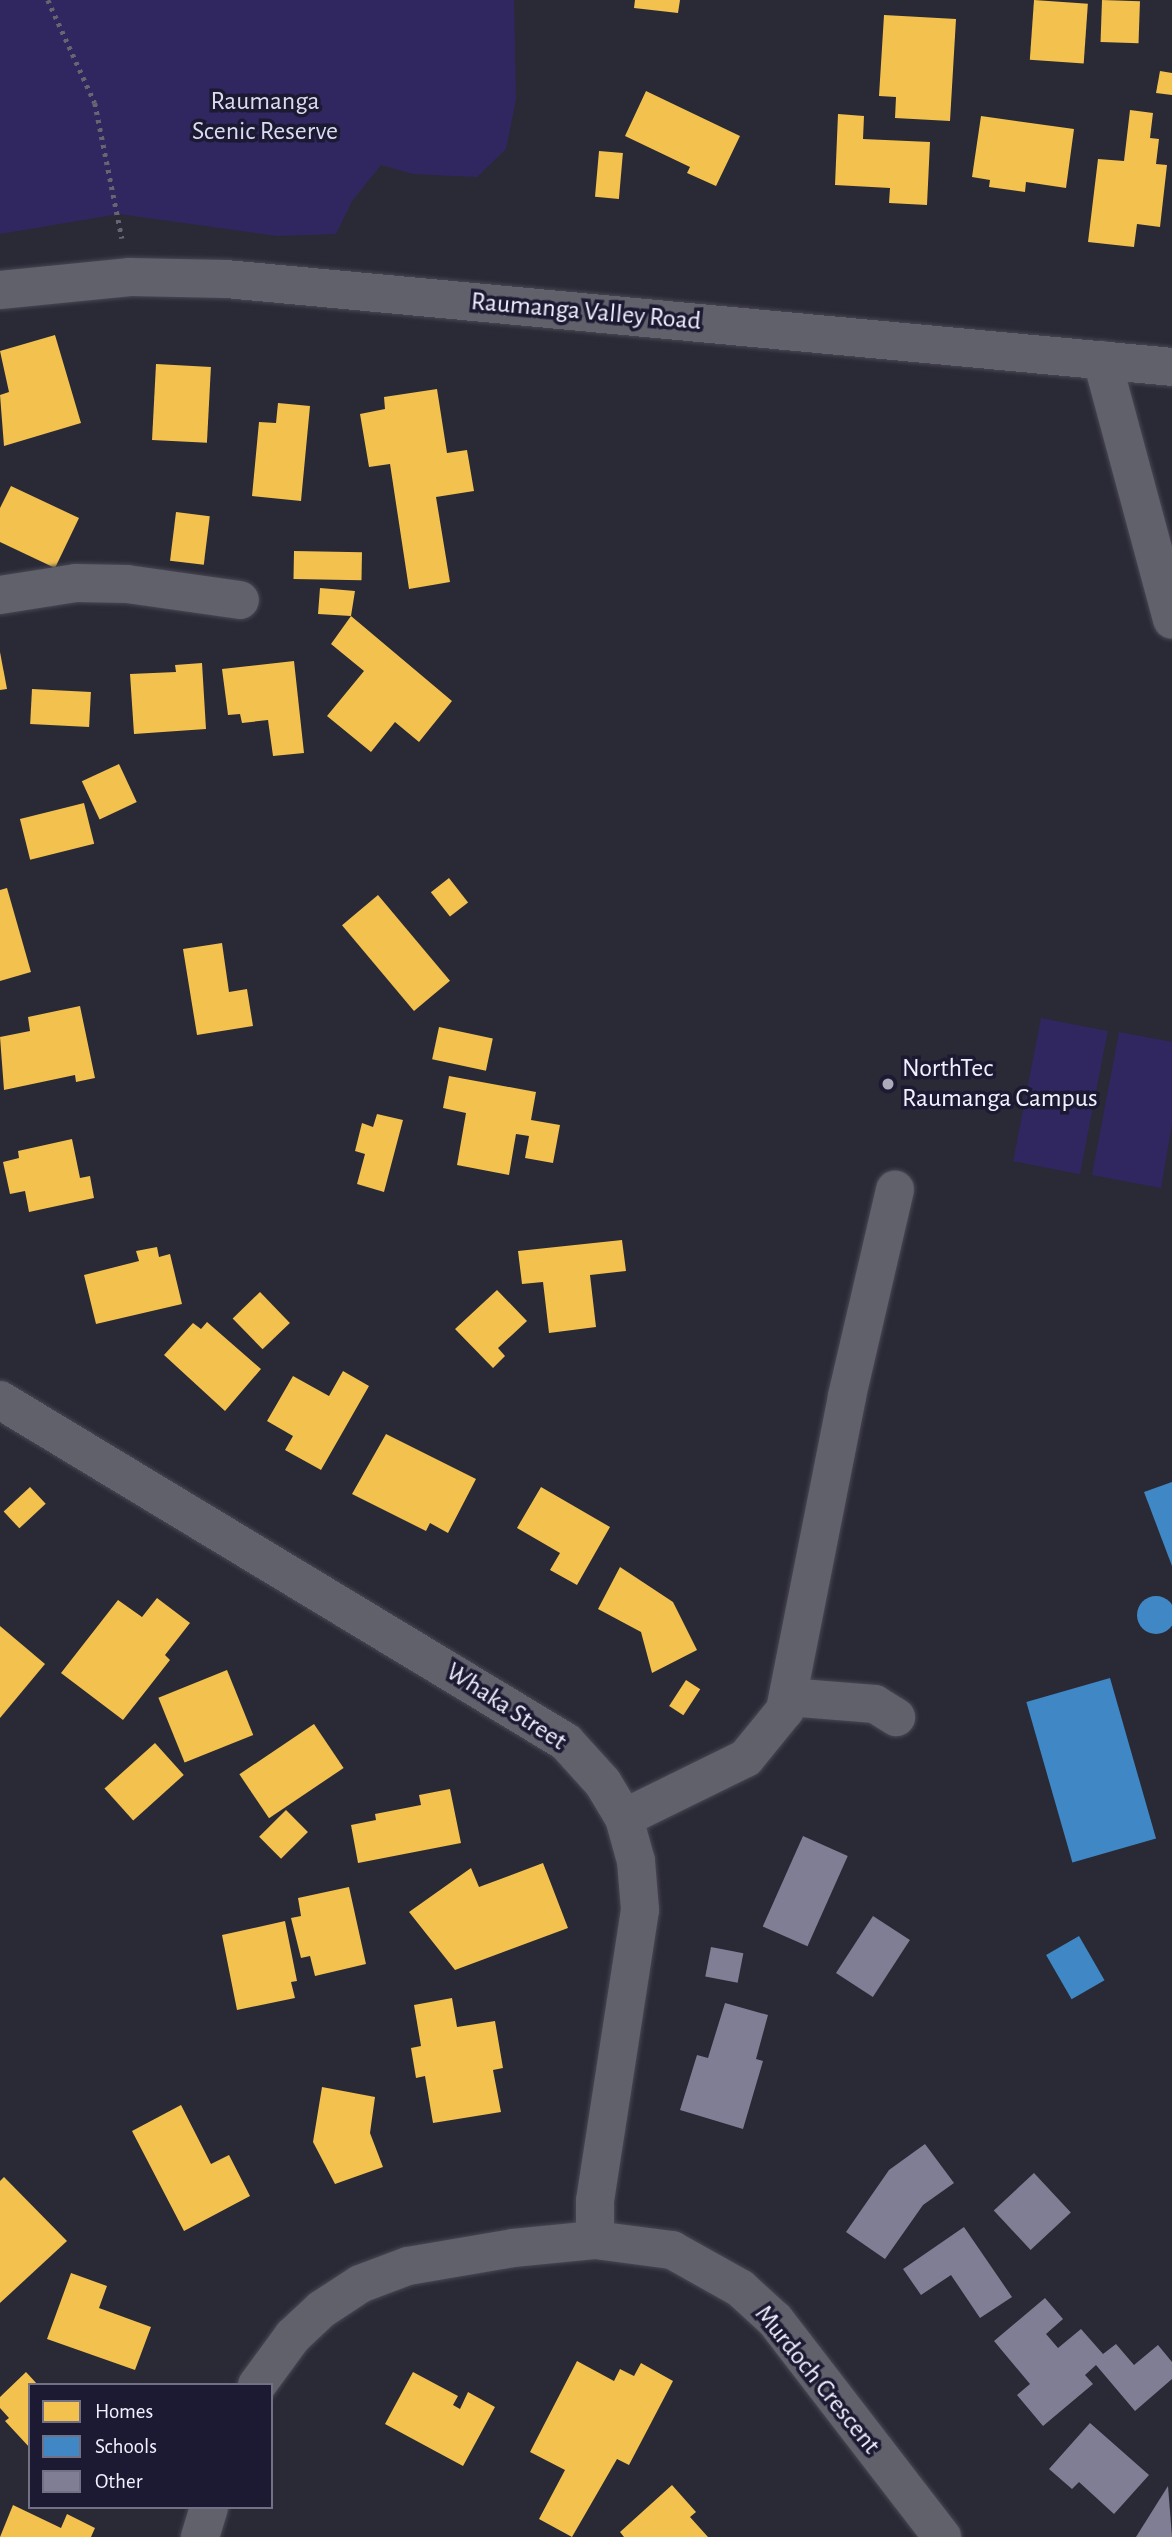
<!DOCTYPE html>
<style>
body{margin:0}
#map{position:relative;width:1172px;height:2537px;overflow:hidden;background:#2a2936;font-family:"Alegreya Sans",sans-serif}
div>[style]{position:absolute}
.green>*{inset:0;background:#312760;transform-origin:0 0}
.homes>*{inset:0;background:#f2c14e;transform-origin:0 0}
.schools>*{inset:0;background:#3f88c5;transform-origin:0 0}
.round{border-radius:50%}
.building>*{inset:0;background:#807e94;transform-origin:0 0}
.path>*{height:4.5px;margin-top:-2.25px;transform-origin:0;background:repeating-linear-gradient(90deg,#666571 0 3.5px,transparent 0 8.5px)}
.roads{filter:drop-shadow(0 0 2px #484753) drop-shadow(0 0 2px #484753)}
.minor>*{height:38px;margin:-19px;padding:0 19px;transform-origin:19px;border-radius:19px;background:#61616c}
.dots>*{width:19px;height:19px;translate:-50% -50%;box-sizing:border-box;border:4px solid #1c1a32;border-radius:50%}
span{translate:-50% -50%;white-space:nowrap;text-align:center;line-height:1.15;-webkit-text-stroke:7px #1c1a32;paint-order:stroke}
.park-label{font-size:26px;color:#dbdbef}
.street-label{font-size:26px;color:#f1f1ff}
.poi-label{font-size:26px;color:#f1f1ff}
.left{translate:0 -50%;text-align:left}
.legend{position:absolute;left:28px;top:2383px;width:245px;height:126px;box-sizing:border-box;background:#1c1a32;border:2px solid #717084;margin:0;padding:9px 12px;list-style:none;font-size:21px;color:#f1f1ff}
.legend li{display:flex;align-items:center;gap:14px;height:35px}
.legend b{width:35px;border:2px solid #717084}
</style>
<div id="map">
<div class="green">
<i style="clip-path:polygon(0 0,514px 0,516px 100px,506px 149px,477px 177px,413px 174px,381px 165px,352px 201px,336px 234px,277px 236px,119px 214px,0 234px)"></i>
<i style="left:1041px;top:1018px;width:68px;height:146px;rotate:11deg"></i>
<i style="clip-path:polygon(1119px 1032px,1172px 1042px,1172px 1124px,1161px 1188px,1092px 1175px)"></i>
</div>
<div class="homes">
<i style="clip-path:polygon(635px 0,680px 0,678px 13px,634px 8px)"></i>
<i style="left:1034px;top:0;width:54px;height:60px;rotate:4deg"></i>
<i style="left:1102px;top:0;width:38px;height:42px;rotate:2deg"></i>
<i style="clip-path:polygon(884px 15px,956px 19px,950px 121px,895px 118px,896px 97px,879px 96px)"></i>
<i style="clip-path:polygon(1160px 71px,1172px 73px,1172px 95px,1156px 93px)"></i>
<i style="clip-path:polygon(646px 91px,740px 136px,716px 186px,687px 173px,690px 167px,625px 136px)"></i>
<i style="clip-path:polygon(1130px 110px,1153px 113px,1150px 138px,1159px 139px,1156px 164px,1167px 165px,1160px 227px,1137px 224px,1134px 247px,1088px 242px,1098px 159px,1124px 161px)"></i>
<i style="clip-path:polygon(838px 114px,864px 116px,863px 139px,930px 142px,927px 205px,889px 203px,890px 188px,835px 185px)"></i>
<i style="clip-path:polygon(981px 116px,1074px 129px,1066px 188px,1026px 182px,1025px 192px,989px 187px,990px 180px,972px 177px)"></i>
<i style="left:599px;top:151px;width:24px;height:46px;rotate:5deg"></i>
<i style="clip-path:polygon(55px 335px,81px 423px,4px 446px,0 395px,9px 392px,0 351px)"></i>
<i style="left:156px;top:364px;width:55px;height:76px;rotate:3deg"></i>
<i style="clip-path:polygon(437px 389px,447px 453px,467px 450px,474px 491px,436px 497px,450px 582px,409px 589px,390px 464px,369px 467px,360px 414px,385px 409px,384px 397px)"></i>
<i style="clip-path:polygon(278px 403px,310px 406px,301px 501px,252px 496px,259px 422px,276px 423px)"></i>
<i style="clip-path:polygon(11px 486px,79px 518px,55px 568px,0 542px,0 508px)"></i>
<i style="left:176px;top:512px;width:34px;height:49px;rotate:7deg"></i>
<i style="left:294px;top:551px;width:68px;height:28px;rotate:1deg"></i>
<i style="clip-path:polygon(320px 588px,355px 591px,351px 616px,452px 701px,419px 742px,395px 722px,371px 752px,327px 716px,364px 671px,331px 644px,351px 616px,318px 614px)"></i>
<i style="clip-path:polygon(0 652px,7px 689px,0 690px)"></i>
<i style="clip-path:polygon(294px 661px,304px 753px,273px 756px,268px 720px,242px 723px,240px 714px,228px 715px,222px 669px)"></i>
<i style="clip-path:polygon(202px 663px,206px 729px,134px 734px,130px 674px,176px 672px,175px 665px)"></i>
<i style="left:32px;top:689px;width:59px;height:35px;rotate:3deg"></i>
<i style="left:119px;top:764px;width:42px;height:41px;rotate:65deg"></i>
<i style="left:84px;top:803px;width:42px;height:66px;rotate:76deg"></i>
<i style="left:449px;top:878px;width:31px;height:23px;rotate:52deg"></i>
<i style="clip-path:polygon(7px 888px,31px 972px,0 981px,0 890px)"></i>
<i style="left:378px;top:895px;width:112px;height:47px;rotate:50deg"></i>
<i style="clip-path:polygon(222px 943px,229px 992px,247px 989px,253px 1026px,197px 1035px,183px 949px)"></i>
<i style="clip-path:polygon(80px 1006px,95px 1078px,76px 1082px,75px 1075px,4px 1090px,0 1037px,30px 1031px,28px 1017px)"></i>
<i style="left:439px;top:1027px;width:55px;height:33px;rotate:12deg"></i>
<i style="clip-path:polygon(449px 1076px,536px 1092px,531px 1120px,560px 1125px,553px 1163px,525px 1158px,529px 1136px,516px 1134px,509px 1175px,457px 1165px,466px 1113px,443px 1108px)"></i>
<i style="clip-path:polygon(377px 1114px,403px 1120px,384px 1192px,357px 1184px,365px 1154px,355px 1151px,362px 1123px,373px 1127px)"></i>
<i style="clip-path:polygon(72px 1139px,80px 1178px,90px 1176px,94px 1198px,29px 1212px,25px 1191px,10px 1194px,3px 1162px,19px 1158px,18px 1151px)"></i>
<i style="clip-path:polygon(622px 1240px,626px 1271px,590px 1275px,596px 1327px,549px 1333px,543px 1282px,522px 1284px,518px 1251px)"></i>
<i style="clip-path:polygon(157px 1247px,159px 1257px,170px 1254px,182px 1304px,96px 1324px,84px 1275px,139px 1261px,136px 1251px)"></i>
<i style="clip-path:polygon(497px 1290px,527px 1321px,498px 1348px,505px 1356px,493px 1368px,455px 1329px)"></i>
<i style="left:260px;top:1292px;width:43px;height:38px;rotate:46deg"></i>
<i style="clip-path:polygon(207px 1322px,261px 1369px,225px 1411px,164px 1355px,193px 1323px,201px 1329px)"></i>
<i style="clip-path:polygon(343px 1371px,369px 1386px,321px 1470px,285px 1450px,293px 1436px,267px 1421px,293px 1376px,329px 1396px)"></i>
<i style="clip-path:polygon(386px 1434px,476px 1479px,448px 1533px,430px 1523px,426px 1531px,352px 1494px)"></i>
<i style="left:30px;top:1487px;width:23px;height:36px;rotate:47deg"></i>
<i style="clip-path:polygon(541px 1487px,610px 1527px,577px 1585px,550px 1570px,560px 1553px,517px 1528px)"></i>
<i style="clip-path:polygon(620px 1567px,673px 1602px,697px 1650px,652px 1673px,641px 1632px,598px 1609px)"></i>
<i style="clip-path:polygon(157px 1598px,190px 1623px,165px 1655px,170px 1660px,123px 1720px,61px 1673px,118px 1600px,142px 1617px)"></i>
<i style="clip-path:polygon(0 1626px,45px 1664px,0 1718px)"></i>
<i style="left:227px;top:1670px;width:70px;height:74px;rotate:68deg"></i>
<i style="left:686px;top:1680px;width:17px;height:31px;rotate:33deg"></i>
<i style="left:314px;top:1724px;width:53px;height:90px;rotate:56deg"></i>
<i style="left:155px;top:1743px;width:43px;height:68px;rotate:48deg"></i>
<i style="clip-path:polygon(450px 1789px,461px 1843px,358px 1863px,351px 1825px,376px 1820px,375px 1814px,421px 1805px,419px 1795px)"></i>
<i style="left:286px;top:1810px;width:31px;height:38px;rotate:45deg"></i>
<i style="clip-path:polygon(543px 1863px,568px 1928px,455px 1970px,409px 1912px,471px 1868px,479px 1887px)"></i>
<i style="clip-path:polygon(349px 1887px,366px 1964px,315px 1976px,310px 1956px,301px 1958px,291px 1918px,301px 1916px,298px 1898px)"></i>
<i style="clip-path:polygon(285px 1921px,297px 1981px,291px 1982px,295px 1998px,237px 2010px,222px 1935px)"></i>
<i style="clip-path:polygon(452px 1998px,457px 2027px,495px 2021px,503px 2068px,493px 2070px,501px 2112px,433px 2123px,425px 2076px,416px 2078px,411px 2048px,421px 2046px,414px 2005px)"></i>
<i style="clip-path:polygon(322px 2087px,375px 2097px,370px 2133px,383px 2167px,335px 2184px,313px 2142px)"></i>
<i style="clip-path:polygon(181px 2105px,211px 2164px,229px 2155px,250px 2196px,184px 2231px,132px 2131px)"></i>
<i style="clip-path:polygon(4px 2177px,67px 2241px,0 2303px,0 2181px)"></i>
<i style="clip-path:polygon(71px 2273px,107px 2286px,99px 2308px,151px 2327px,135px 2370px,47px 2339px)"></i>
<i style="clip-path:polygon(577px 2361px,614px 2381px,620px 2369px,634px 2376px,641px 2363px,673px 2381px,629px 2465px,617px 2459px,572px 2537px,539px 2519px,565px 2470px,530px 2452px)"></i>
<i style="clip-path:polygon(26px 2372px,38px 2385px,30px 2385px,30px 2448px,5px 2421px,9px 2418px,0 2408px,0 2397px)"></i>
<i style="clip-path:polygon(413px 2372px,458px 2396px,453px 2405px,460px 2409px,468px 2392px,495px 2407px,463px 2466px,385px 2424px)"></i>
<i style="clip-path:polygon(672px 2485px,696px 2512px,690px 2517px,708px 2537px,624px 2537px,620px 2532px)"></i>
<i style="clip-path:polygon(13px 2505px,61px 2528px,67px 2514px,95px 2528px,91px 2537px,0 2537px)"></i>
</div>
<div class="schools">
<i style="clip-path:polygon(1172px 1482px,1172px 1566px,1144px 1492px)"></i>
<i class="round" style="left:1137px;top:1596px;width:38px;height:38px"></i>
<i style="left:1110px;top:1678px;width:167px;height:87px;rotate:74deg"></i>
<i style="left:1079px;top:1936px;width:51px;height:38px;rotate:60deg"></i>
</div>
<div class="building">
<i style="left:803px;top:1836px;width:49px;height:99px;rotate:24deg"></i>
<i style="left:873px;top:1916px;width:44px;height:68px;rotate:33deg"></i>
<i style="left:711px;top:1947px;width:33px;height:30px;rotate:11deg"></i>
<i style="clip-path:polygon(725px 2003px,768px 2015px,756px 2059px,763px 2061px,743px 2129px,680px 2110px,697px 2055px,708px 2058px)"></i>
<i style="clip-path:polygon(925px 2144px,954px 2183px,923px 2205px,885px 2259px,846px 2232px,889px 2170px)"></i>
<i style="left:1034px;top:2173px;width:54px;height:55px;rotate:47deg"></i>
<i style="clip-path:polygon(964px 2227px,1012px 2297px,980px 2318px,951px 2275px,921px 2295px,903px 2269px)"></i>
<i style="clip-path:polygon(1045px 2298px,1063px 2319px,1046px 2334px,1058px 2348px,1081px 2329px,1103px 2354px,1116px 2344px,1134px 2365px,1158px 2345px,1172px 2362px,1172px 2379px,1135px 2411px,1096px 2365px,1085px 2375px,1093px 2384px,1043px 2426px,1017px 2395px,1030px 2384px,994px 2341px)"></i>
<i style="clip-path:polygon(1090px 2423px,1149px 2475px,1114px 2514px,1079px 2482px,1072px 2489px,1049px 2469px)"></i>
<i style="clip-path:polygon(1168px 2486px,1172px 2537px,1136px 2537px)"></i>
</div>
<div class="path">
<i style="left:48px;top:0;width:113px;rotate:65.5deg"></i>
<i style="left:95px;top:103px;width:138px;rotate:78.7deg"></i>
</div>
<div class="roads">
<div class="minor">
<i style="left:0;top:290px;width:131px;rotate:-5.7deg"></i>
<i style="left:130px;top:277px;width:96px;rotate:1.2deg"></i>
<i style="left:226px;top:279px;width:950px;rotate:5.31deg"></i>
<i style="left:1102px;top:360px;width:269px;rotate:74.9deg"></i>
<i style="left:0;top:595px;width:77px;rotate:-9deg"></i>
<i style="left:76px;top:583px;width:51px;rotate:1.1deg"></i>
<i style="left:127px;top:584px;width:114px;rotate:8.1deg"></i>
<i style="left:0;top:1400px;width:661px;rotate:31.14deg"></i>
<i style="left:566px;top:1742px;width:55px;rotate:47.9deg"></i>
<i style="left:603px;top:1783px;width:41px;rotate:59deg"></i>
<i style="left:624px;top:1818px;width:45px;rotate:74.4deg"></i>
<i style="left:636px;top:1861px;width:49px;rotate:85.3deg"></i>
<i style="left:640px;top:1910px;width:293px;rotate:98.8deg"></i>
<i style="left:595px;top:2200px;width:40px;rotate:90deg"></i>
<i style="left:788px;top:1697px;width:87px;rotate:4.6deg"></i>
<i style="left:875px;top:1704px;width:25px;rotate:32deg"></i>
<i style="left:624px;top:1818px;width:136px;rotate:-26.2deg"></i>
<i style="left:746px;top:1758px;width:62px;rotate:-50.9deg"></i>
<i style="left:785px;top:1710px;width:320px;rotate:-78.8deg"></i>
<i style="left:847px;top:1396px;width:212px;rotate:-76.9deg"></i>
<i style="left:257px;top:2385px;width:61px;rotate:-53.7deg"></i>
<i style="left:293px;top:2336px;width:40px;rotate:-43deg"></i>
<i style="left:322px;top:2309px;width:45px;rotate:-33.3deg"></i>
<i style="left:360px;top:2284px;width:51px;rotate:-20.6deg"></i>
<i style="left:408px;top:2266px;width:107px;rotate:-9.7deg"></i>
<i style="left:513px;top:2248px;width:82px;rotate:-5.6deg"></i>
<i style="left:595px;top:2240px;width:78px;rotate:7.4deg"></i>
<i style="left:672px;top:2250px;width:78px;rotate:29.2deg"></i>
<i style="left:740px;top:2288px;width:47px;rotate:42.4deg"></i>
<i style="left:775px;top:2320px;width:274px;rotate:52.4deg"></i>
<i style="left:200px;top:2537px;width:31px;rotate:-73deg"></i>
</div>
</div>
<div class="dots">
<i style="left:888px;top:1084px;background:#ababb9"></i>
</div>
<div class="park-label">
<span style="left:265px;top:117px">Raumanga<br>Scenic Reserve</span>
</div>
<div class="street-label">
<span style="left:586px;top:312px;rotate:5deg">Raumanga Valley Road</span>
<span style="left:506px;top:1707px;rotate:33deg">Whaka Street</span>
<span style="left:817px;top:2380px;rotate:51deg">Murdoch Crescent</span>
</div>
<div class="poi-label">
<span class="left" style="left:902px;top:1084px">NorthTec<br>Raumanga Campus</span>
</div>
<ul class="legend">
<li><b style="height:19px;background:#f2c14e"></b>Homes</li>
<li><b style="height:19px;background:#3f88c5"></b>Schools</li>
<li><b style="height:19px;background:#807e94"></b>Other</li>
</ul>
</div>
